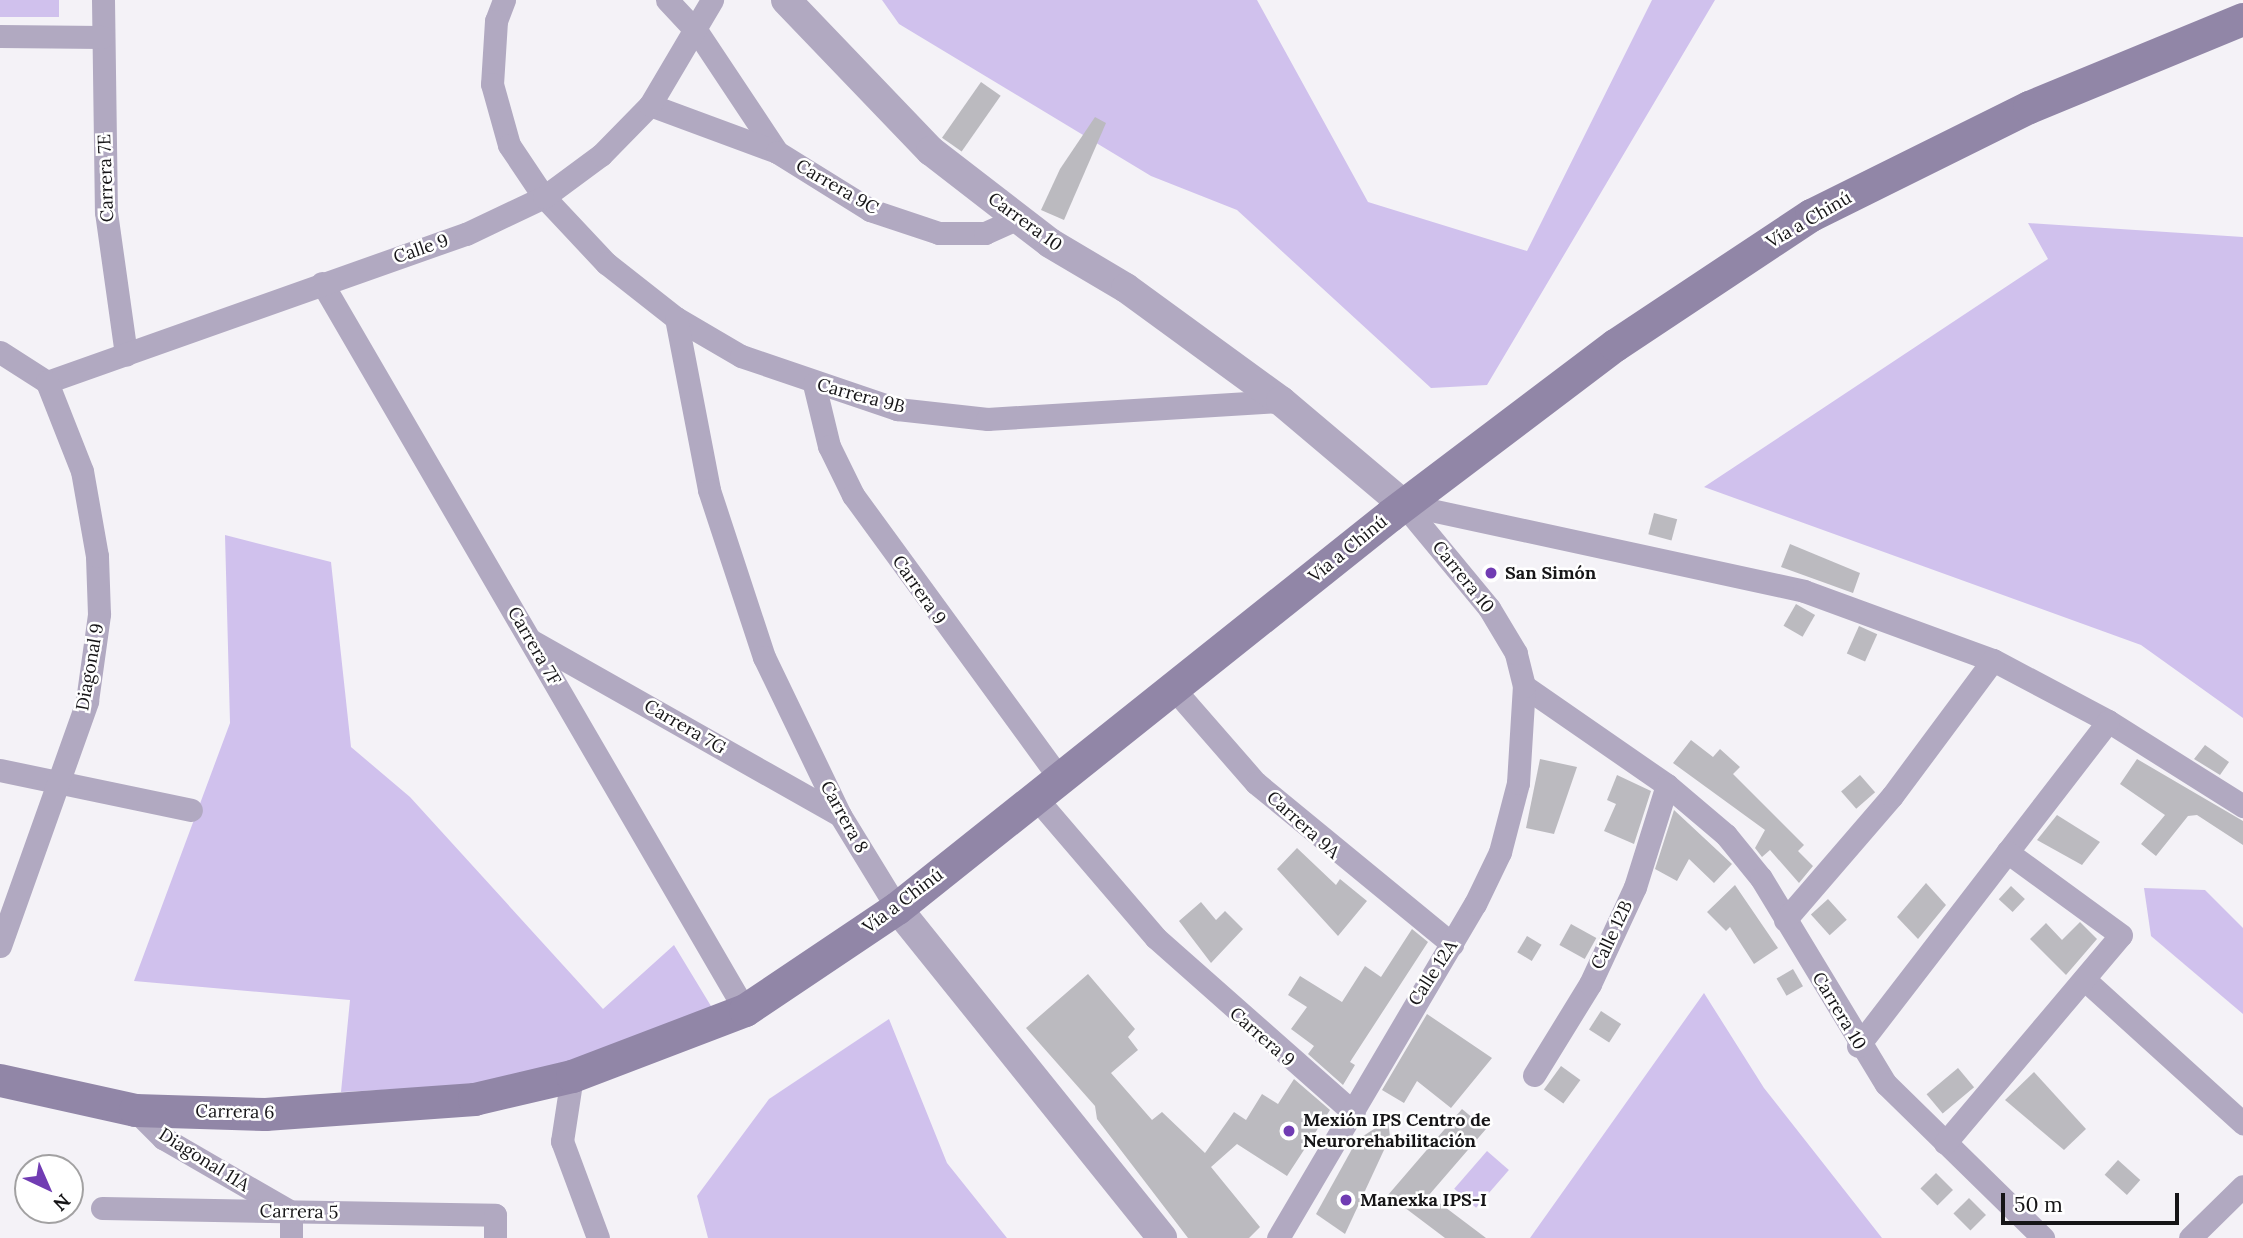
<!DOCTYPE html>
<meta charset="utf-8">
<style>
body{margin:0}
#map{position:relative;width:2243px;height:1238px;overflow:hidden;background:#f4f2f7;font-family:Lora,serif}
div>[style]{position:absolute}
.green>*{inset:0;background:#d0c1ed;transform-origin:0 0}
.building>*{inset:0;background:#bbbabf;transform-origin:0 0}
.minor>*{height:23px;margin:-11.5px;padding:0 11.5px;transform-origin:11.5px;border-radius:11.5px;background:#b1a9c1}
.tertiary>*{height:30px;margin:-15px;padding:0 15px;transform-origin:15px;border-radius:15px;background:#b1a9c1}
.secondary>*{height:33px;margin:-16.5px;padding:0 16.5px;transform-origin:16.5px;border-radius:16.5px;background:#9186a7}
.dots>*{width:19px;height:19px;translate:-50% -50%;box-sizing:border-box;border:4px solid #fff;border-radius:50%}
span{translate:-50% -50%;white-space:nowrap;text-align:center;line-height:1.15;-webkit-text-stroke:5px #fff;paint-order:stroke}
.street-label{font-size:18px;color:#161517}
.poi-label{font-size:18px;color:#161517;font-weight:700}
.left{translate:0 -50%;text-align:left}
.north{position:absolute;left:14px;top:1154px;width:70px;height:70px;box-sizing:border-box;background:#fff;border:2px solid #a2a1a2;border-radius:50%;rotate:136deg;font-size:19px;font-weight:700;line-height:28px;text-align:center;color:#161517}
.north::after{content:'';display:block;margin:auto;width:24px;height:32px;background:#713cb3;clip-path:polygon(50% 0,100% 100%,50% 72%,0 100%)}
.scale{position:absolute;left:2001px;top:1193px;width:178px;height:32px;box-sizing:border-box;border:4px solid #161517;border-top:0;padding-left:9px;font-size:21px;line-height:24px;white-space:nowrap;color:#161517;-webkit-text-stroke:5px #fff;paint-order:stroke}
</style>
<div id="map">
<div class="green">
<i style="left:0;top:0;width:59px;height:17px"></i>
<i style="clip-path:polygon(882px 0,1257px 0,1368px 202px,1527px 251px,1652px 0,1715px 0,1487px 385px,1431px 388px,1237px 210px,1151px 176px,899px 24px)"></i>
<i style="clip-path:polygon(2028px 223px,2243px 237px,2243px 718px,2141px 645px,1704px 487px,2048px 259px)"></i>
<i style="clip-path:polygon(225px 535px,331px 562px,351px 747px,410px 797px,603px 1009px,674px 945px,714px 1011px,563px 1069px,461px 1086px,341px 1092px,350px 1000px,134px 981px,230px 723px)"></i>
<i style="clip-path:polygon(2144px 888px,2205px 890px,2243px 928px,2243px 1014px,2151px 936px)"></i>
<i style="clip-path:polygon(1704px 993px,1764px 1088px,1882px 1238px,1530px 1238px)"></i>
<i style="clip-path:polygon(889px 1019px,947px 1163px,1007px 1238px,708px 1238px,697px 1196px,769px 1099px)"></i>
<i style="left:1487px;top:1151px;width:29px;height:50px;rotate:41deg"></i>
</div>
<div class="building">
<i style="left:981px;top:82px;width:24px;height:68px;rotate:35deg"></i>
<i style="clip-path:polygon(1095px 117px,1106px 123px,1064px 220px,1041px 210px,1060px 169px)"></i>
<i style="left:1654px;top:513px;width:24px;height:22px;rotate:15deg"></i>
<i style="clip-path:polygon(1790px 544px,1860px 573px,1853px 593px,1781px 567px)"></i>
<i style="left:1796px;top:604px;width:22px;height:25px;rotate:30deg"></i>
<i style="left:1859px;top:626px;width:20px;height:30px;rotate:24deg"></i>
<i style="clip-path:polygon(1691px 740px,1713px 757px,1720px 749px,1740px 767px,1733px 774px,1804px 845px,1798px 851px,1813px 866px,1799px 883px,1770px 850px,1762px 857px,1755px 848px,1765px 830px,1673px 763px)"></i>
<i style="clip-path:polygon(2205px 745px,2229px 762px,2220px 775px,2194px 759px)"></i>
<i style="clip-path:polygon(1540px 759px,1577px 767px,1554px 834px,1526px 828px)"></i>
<i style="clip-path:polygon(2137px 759px,2243px 821px,2243px 845px,2197px 815px,2188px 816px,2156px 856px,2141px 844px,2165px 815px,2120px 784px)"></i>
<i style="clip-path:polygon(1617px 775px,1651px 791px,1634px 844px,1604px 831px,1616px 804px,1607px 800px)"></i>
<i style="left:1860px;top:775px;width:23px;height:25px;rotate:49deg"></i>
<i style="clip-path:polygon(1674px 810px,1732px 864px,1714px 883px,1689px 859px,1677px 881px,1655px 869px)"></i>
<i style="clip-path:polygon(2057px 815px,2100px 842px,2082px 865px,2037px 840px)"></i>
<i style="clip-path:polygon(1297px 848px,1336px 885px,1340px 879px,1367px 901px,1338px 936px,1277px 869px)"></i>
<i style="clip-path:polygon(1926px 883px,1946px 905px,1918px 939px,1897px 917px)"></i>
<i style="clip-path:polygon(1735px 885px,1778px 948px,1754px 964px,1730px 927px,1726px 931px,1707px 912px)"></i>
<i style="left:2011px;top:886px;width:19px;height:18px;rotate:43deg"></i>
<i style="left:1828px;top:899px;width:28px;height:23px;rotate:48deg"></i>
<i style="clip-path:polygon(1201px 902px,1216px 920px,1225px 911px,1243px 929px,1211px 963px,1179px 921px)"></i>
<i style="clip-path:polygon(2080px 922px,2097px 939px,2066px 975px,2030px 939px,2046px 923px,2062px 940px)"></i>
<i style="left:1571px;top:924px;width:29px;height:24px;rotate:29deg"></i>
<i style="clip-path:polygon(1412px 929px,1428px 942px,1350px 1062px,1355px 1065px,1343px 1085px,1308px 1054px,1314px 1046px,1291px 1029px,1307px 1007px,1288px 995px,1300px 976px,1342px 1002px,1365px 966px,1381px 977px)"></i>
<i style="left:1527px;top:936px;width:17px;height:19px;rotate:31deg"></i>
<i style="left:1793px;top:969px;width:20px;height:19px;rotate:60deg"></i>
<i style="clip-path:polygon(1088px 974px,1135px 1029px,1128px 1037px,1138px 1050px,1111px 1073px,1152px 1120px,1162px 1112px,1205px 1153px,1234px 1112px,1246px 1120px,1262px 1094px,1278px 1104px,1294px 1079px,1330px 1110px,1287px 1176px,1237px 1144px,1211px 1167px,1260px 1227px,1249px 1238px,1188px 1238px,1097px 1119px,1095px 1106px,1026px 1028px)"></i>
<i style="left:1601px;top:1011px;width:24px;height:22px;rotate:33deg"></i>
<i style="clip-path:polygon(1427px 1014px,1492px 1058px,1451px 1108px,1417px 1081px,1404px 1103px,1382px 1090px)"></i>
<i style="left:1561px;top:1066px;width:24px;height:29px;rotate:36deg"></i>
<i style="left:1958px;top:1068px;width:25px;height:41px;rotate:50deg"></i>
<i style="clip-path:polygon(2034px 1072px,2086px 1129px,2064px 1150px,2005px 1100px)"></i>
<i style="clip-path:polygon(1462px 1109px,1486px 1129px,1429px 1195px,1486px 1238px,1445px 1238px,1388px 1195px)"></i>
<i style="clip-path:polygon(1388px 1120px,1390px 1137px,1345px 1234px,1316px 1214px,1357px 1140px)"></i>
<i style="left:2118px;top:1160px;width:30px;height:20px;rotate:42deg"></i>
<i style="left:1936px;top:1173px;width:24px;height:22px;rotate:45deg"></i>
<i style="left:1969px;top:1198px;width:24px;height:22px;rotate:45deg"></i>
</div>
<div class="minor">
<i style="left:103px;top:0;width:212px;rotate:89.2deg"></i>
<i style="left:106px;top:212px;width:144px;rotate:82deg"></i>
<i style="left:504px;top:0;width:22px;rotate:111deg"></i>
<i style="left:496px;top:21px;width:63px;rotate:93.6deg"></i>
<i style="left:492px;top:84px;width:63px;rotate:74.4deg"></i>
<i style="left:509px;top:145px;width:63px;rotate:56.1deg"></i>
<i style="left:544px;top:197px;width:91px;rotate:46.8deg"></i>
<i style="left:606px;top:263px;width:89px;rotate:38.2deg"></i>
<i style="left:676px;top:318px;width:75px;rotate:30.3deg"></i>
<i style="left:741px;top:356px;width:165px;rotate:18.8deg"></i>
<i style="left:897px;top:409px;width:91px;rotate:6.3deg"></i>
<i style="left:987px;top:419px;width:295px;rotate:-3.5deg"></i>
<i style="left:667px;top:0;width:45px;rotate:46.8deg"></i>
<i style="left:698px;top:33px;width:143px;rotate:56.4deg"></i>
<i style="left:0;top:36px;width:102px;rotate:0.6deg"></i>
<i style="left:650px;top:105px;width:135px;rotate:20.3deg"></i>
<i style="left:777px;top:152px;width:110px;rotate:31.9deg"></i>
<i style="left:870px;top:210px;width:73px;rotate:18.4deg"></i>
<i style="left:939px;top:233px;width:46px"></i>
<i style="left:985px;top:233px;width:36px;rotate:-24deg"></i>
<i style="left:322px;top:283px;width:841px;rotate:59.81deg"></i>
<i style="left:676px;top:318px;width:175px;rotate:79.1deg"></i>
<i style="left:709px;top:490px;width:176px;rotate:71.8deg"></i>
<i style="left:764px;top:657px;width:175px;rotate:64.3deg"></i>
<i style="left:840px;top:815px;width:109px;rotate:58.5deg"></i>
<i style="left:0;top:352px;width:56px;rotate:32.6deg"></i>
<i style="left:47px;top:382px;width:444px;rotate:-19.5deg"></i>
<i style="left:466px;top:234px;width:86px;rotate:-25.4deg"></i>
<i style="left:544px;top:197px;width:71px;rotate:-36.4deg"></i>
<i style="left:601px;top:155px;width:70px;rotate:-45.6deg"></i>
<i style="left:650px;top:105px;width:122px;rotate:-59.4deg"></i>
<i style="left:814px;top:384px;width:64px;rotate:76.4deg"></i>
<i style="left:829px;top:446px;width:55px;rotate:63.9deg"></i>
<i style="left:853px;top:495px;width:349px;rotate:53.9deg"></i>
<i style="left:1403px;top:504px;width:410px;rotate:12.2deg"></i>
<i style="left:1804px;top:591px;width:201px;rotate:20.1deg"></i>
<i style="left:1993px;top:660px;width:130px;rotate:27.9deg"></i>
<i style="left:2108px;top:721px;width:160px;rotate:32.2deg"></i>
<i style="left:532px;top:641px;width:354px;rotate:29.5deg"></i>
<i style="left:1524px;top:686px;width:174px;rotate:34.7deg"></i>
<i style="left:1667px;top:785px;width:77px;rotate:40.3deg"></i>
<i style="left:1726px;top:835px;width:55px;rotate:50.9deg"></i>
<i style="left:1761px;top:878px;width:241px;rotate:58.8deg"></i>
<i style="left:1886px;top:1084px;width:220px;rotate:44.4deg"></i>
<i style="left:1173px;top:688px;width:126px;rotate:48.9deg"></i>
<i style="left:1256px;top:783px;width:254px;rotate:39.4deg"></i>
<i style="left:0;top:770px;width:195px;rotate:11.8deg"></i>
<i style="left:1036px;top:798px;width:184px;rotate:49.4deg"></i>
<i style="left:1156px;top:938px;width:264px;rotate:41.5deg"></i>
<i style="left:1785px;top:920px;width:164px;rotate:-49.2deg"></i>
<i style="left:1892px;top:796px;width:169px;rotate:-53.4deg"></i>
<i style="left:0;top:946px;width:260px;rotate:-70.4deg"></i>
<i style="left:87px;top:701px;width:88px;rotate:-82.1deg"></i>
<i style="left:99px;top:614px;width:58px;rotate:-92deg"></i>
<i style="left:97px;top:556px;width:86px;rotate:-100deg"></i>
<i style="left:82px;top:471px;width:96px;rotate:-111.5deg"></i>
<i style="left:2084px;top:979px;width:215px;rotate:42.2deg"></i>
<i style="left:1858px;top:1046px;width:410px;rotate:-52.4deg"></i>
<i style="left:1534px;top:1075px;width:107px;rotate:-58.4deg"></i>
<i style="left:1590px;top:984px;width:107px;rotate:-65.1deg"></i>
<i style="left:1635px;top:887px;width:107px;rotate:-72.6deg"></i>
<i style="left:572px;top:1076px;width:66px;rotate:98.7deg"></i>
<i style="left:562px;top:1141px;width:103px;rotate:69.6deg"></i>
<i style="left:135px;top:1110px;width:40px;rotate:45deg"></i>
<i style="left:163px;top:1138px;width:148px;rotate:30deg"></i>
<i style="left:291px;top:1212px;width:26px;rotate:90deg"></i>
<i style="left:1945px;top:1143px;width:272px;rotate:-49.8deg"></i>
<i style="left:2121px;top:935px;width:141px;rotate:-143.9deg"></i>
<i style="left:102px;top:1208px;width:393px;rotate:1deg"></i>
<i style="left:495px;top:1215px;width:23px;rotate:90deg"></i>
<i style="left:1278px;top:1238px;width:388px;rotate:-59.5deg"></i>
<i style="left:1475px;top:904px;width:58px;rotate:-64.3deg"></i>
<i style="left:1500px;top:852px;width:71px;rotate:-75.4deg"></i>
<i style="left:1518px;top:783px;width:97px;rotate:-86.5deg"></i>
<i style="left:1524px;top:686px;width:34px;rotate:-104deg"></i>
<i style="left:1516px;top:653px;width:52px;rotate:-121deg"></i>
<i style="left:1489px;top:608px;width:135px;rotate:-129.6deg"></i>
<i style="left:2190px;top:1238px;width:74px;rotate:-44.5deg"></i>
</div>
<div class="tertiary">
<i style="left:786px;top:0;width:209px;rotate:46.2deg"></i>
<i style="left:931px;top:151px;width:150px;rotate:37.7deg"></i>
<i style="left:1050px;top:243px;width:88px;rotate:30.6deg"></i>
<i style="left:1126px;top:288px;width:192px;rotate:36.1deg"></i>
<i style="left:1281px;top:401px;width:160px;rotate:40.2deg"></i>
<i style="left:897px;top:908px;width:423px;rotate:51.2deg"></i>
</div>
<div class="secondary">
<i style="left:0;top:1080px;width:138px;rotate:12.5deg"></i>
<i style="left:135px;top:1110px;width:130px;rotate:1.8deg"></i>
<i style="left:265px;top:1114px;width:210px;rotate:-4.1deg"></i>
<i style="left:474px;top:1099px;width:101px;rotate:-13.2deg"></i>
<i style="left:572px;top:1076px;width:185px;rotate:-20.9deg"></i>
<i style="left:745px;top:1010px;width:183px;rotate:-33.9deg"></i>
<i style="left:897px;top:908px;width:630px;rotate:-38.56deg"></i>
<i style="left:1390px;top:515px;width:282px;rotate:-37.1deg"></i>
<i style="left:1615px;top:345px;width:235px;rotate:-33.6deg"></i>
<i style="left:1811px;top:215px;width:243px;rotate:-26.4deg"></i>
<i style="left:2029px;top:107px;width:231px;rotate:-22.4deg"></i>
</div>
<div class="dots">
<i style="left:1491px;top:573px;background:#713cb3"></i>
<i style="left:1289px;top:1131px;background:#713cb3"></i>
<i style="left:1346px;top:1200px;background:#713cb3"></i>
</div>
<div class="street-label">
<span style="left:106px;top:178px;rotate:-92deg">Carrera 7E</span>
<span style="left:837px;top:187px;rotate:30deg">Carrera 9C</span>
<span style="left:1809px;top:220px;rotate:-30deg">Vía a Chinú</span>
<span style="left:1025px;top:222px;rotate:36deg">Carrera 10</span>
<span style="left:421px;top:249px;rotate:-19deg">Calle 9</span>
<span style="left:861px;top:396px;rotate:15deg">Carrera 9B</span>
<span style="left:1348px;top:549px;rotate:-39deg">Vía a Chinú</span>
<span style="left:1463px;top:577px;rotate:51deg">Carrera 10</span>
<span style="left:919px;top:590px;rotate:55deg">Carrera 9</span>
<span style="left:534px;top:646px;rotate:60deg">Carrera 7F</span>
<span style="left:90px;top:667px;rotate:-80deg">Diagonal 9</span>
<span style="left:685px;top:727px;rotate:30deg">Carrera 7G</span>
<span style="left:844px;top:817px;rotate:61deg">Carrera 8</span>
<span style="left:1303px;top:825px;rotate:42deg">Carrera 9A</span>
<span style="left:903px;top:901px;rotate:-37deg">Vía a Chinú</span>
<span style="left:1612px;top:935px;rotate:-65deg">Calle 12B</span>
<span style="left:1433px;top:973px;rotate:-57deg">Calle 12A</span>
<span style="left:1839px;top:1011px;rotate:59deg">Carrera 10</span>
<span style="left:1262px;top:1037px;rotate:41deg">Carrera 9</span>
<span style="left:235px;top:1112px;rotate:1deg">Carrera 6</span>
<span style="left:204px;top:1160px;rotate:32deg">Diagonal 11A</span>
<span style="left:299px;top:1212px;rotate:1deg">Carrera 5</span>
</div>
<div class="poi-label">
<span class="left" style="left:1505px;top:573px">San Simón</span>
<span class="left" style="left:1303px;top:1131px">Mexión IPS Centro de<br>Neurorehabilitación</span>
<span class="left" style="left:1360px;top:1200px">Manexka IPS-I</span>
</div>
<div class="north">N</div>
<div class="scale">50 m</div>
</div>
